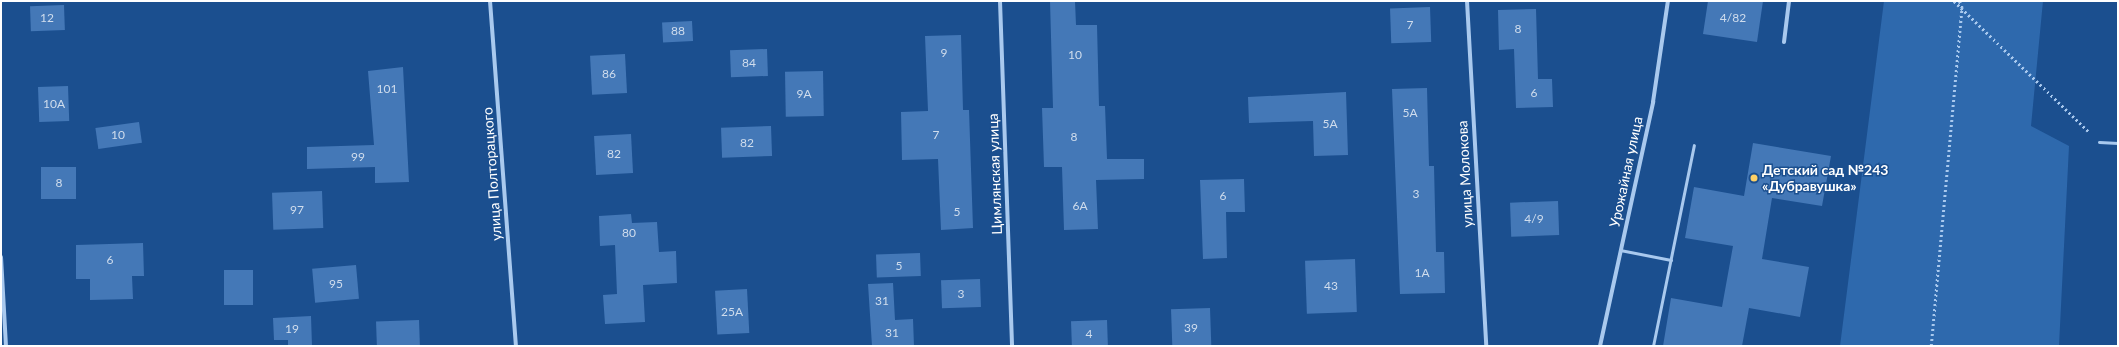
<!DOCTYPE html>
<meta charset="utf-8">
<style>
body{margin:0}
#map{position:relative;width:2119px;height:347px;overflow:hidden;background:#1b4f8f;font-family:Lato,sans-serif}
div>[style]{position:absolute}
.green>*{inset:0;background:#2e69ad}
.building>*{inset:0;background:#4478b7;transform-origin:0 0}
.path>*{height:2.5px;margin-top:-1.25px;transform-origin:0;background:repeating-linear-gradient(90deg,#a9c9ee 0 2px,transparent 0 5px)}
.lane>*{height:3px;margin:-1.5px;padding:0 1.5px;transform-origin:1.5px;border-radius:1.5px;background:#a9c9ee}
.street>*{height:4px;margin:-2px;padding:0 2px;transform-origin:2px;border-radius:2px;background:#a9c9ee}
.dots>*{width:11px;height:11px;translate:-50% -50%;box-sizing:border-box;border:2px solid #1b4f8f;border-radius:50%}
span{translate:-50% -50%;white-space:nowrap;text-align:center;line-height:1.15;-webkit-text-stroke:3px #1b4f8f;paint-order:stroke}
.number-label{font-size:12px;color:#d0dded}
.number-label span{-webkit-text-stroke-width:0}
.poi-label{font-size:14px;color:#fff;font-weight:700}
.left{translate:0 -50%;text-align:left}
.street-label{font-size:14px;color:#fff}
.frame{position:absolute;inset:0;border:2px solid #fff;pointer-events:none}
</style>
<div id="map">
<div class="green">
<i style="clip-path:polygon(1884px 1px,2043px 1px,2031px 126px,2069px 146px,2059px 346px,1840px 346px)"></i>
</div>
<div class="building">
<i style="clip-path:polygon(1050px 1px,1075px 1px,1076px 25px,1097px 25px,1099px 106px,1105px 106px,1107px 159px,1144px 159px,1144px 179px,1096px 180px,1098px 229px,1064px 230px,1062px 167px,1044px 167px,1042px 108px,1053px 108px)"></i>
<i style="clip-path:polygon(1708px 1px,1763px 1px,1757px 42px,1703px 34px)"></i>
<i style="left:64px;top:5px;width:25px;height:34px;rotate:88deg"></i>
<i style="left:1430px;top:7px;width:35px;height:40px;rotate:88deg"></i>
<i style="clip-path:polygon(1536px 9px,1538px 79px,1552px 79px,1553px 107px,1516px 108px,1514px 49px,1499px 50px,1498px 10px)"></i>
<i style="left:692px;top:21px;width:20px;height:30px;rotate:87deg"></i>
<i style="clip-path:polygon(961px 35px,963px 110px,969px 110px,973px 228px,941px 230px,938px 159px,902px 160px,901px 112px,928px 111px,925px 36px)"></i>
<i style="left:767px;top:49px;width:27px;height:37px;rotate:88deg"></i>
<i style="left:625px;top:54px;width:39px;height:35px;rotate:87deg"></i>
<i style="clip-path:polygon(403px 67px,409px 182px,375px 183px,375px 167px,307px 169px,307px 147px,374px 145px,368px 71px)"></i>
<i style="left:823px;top:71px;width:45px;height:38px;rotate:89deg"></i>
<i style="left:68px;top:86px;width:35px;height:30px;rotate:88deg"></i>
<i style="clip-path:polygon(1427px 88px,1429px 166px,1434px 166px,1436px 252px,1444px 252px,1445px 293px,1400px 294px,1392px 89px)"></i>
<i style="clip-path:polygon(1346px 92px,1348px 155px,1314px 156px,1313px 121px,1249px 123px,1248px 97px)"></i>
<i style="left:139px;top:122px;width:21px;height:44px;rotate:82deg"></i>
<i style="left:771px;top:126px;width:30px;height:50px;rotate:88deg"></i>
<i style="left:631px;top:134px;width:39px;height:37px;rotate:87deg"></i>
<i style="clip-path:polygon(1753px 143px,1831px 156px,1822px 206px,1772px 198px,1762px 259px,1809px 267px,1800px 317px,1749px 308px,1742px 346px,1663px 346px,1671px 298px,1722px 307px,1733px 246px,1685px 238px,1694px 187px,1744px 196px)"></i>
<i style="left:41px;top:167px;width:35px;height:32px"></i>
<i style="clip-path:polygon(1244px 179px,1245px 212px,1226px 212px,1227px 258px,1203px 259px,1200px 180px)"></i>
<i style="left:322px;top:191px;width:37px;height:50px;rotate:88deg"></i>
<i style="left:1558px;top:201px;width:34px;height:48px;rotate:88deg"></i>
<i style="clip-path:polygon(631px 214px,632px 223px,657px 222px,659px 252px,676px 251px,677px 283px,643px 285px,645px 322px,605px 324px,603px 295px,617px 294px,615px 245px,600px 246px,599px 216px)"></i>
<i style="clip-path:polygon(143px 243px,144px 276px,132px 276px,133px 299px,90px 300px,90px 279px,76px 279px,76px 245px)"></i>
<i style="left:920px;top:253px;width:23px;height:44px;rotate:88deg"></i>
<i style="left:1355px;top:259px;width:53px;height:50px;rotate:88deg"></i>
<i style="left:356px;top:265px;width:34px;height:44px;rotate:85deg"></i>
<i style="left:253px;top:270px;width:35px;height:29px;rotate:90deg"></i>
<i style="left:980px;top:279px;width:28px;height:39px;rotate:88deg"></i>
<i style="clip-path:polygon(893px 283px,895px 320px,913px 319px,914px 346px,872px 346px,868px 284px)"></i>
<i style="left:747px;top:289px;width:44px;height:32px;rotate:87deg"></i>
<i style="left:1210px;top:308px;width:38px;height:39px;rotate:88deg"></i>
<i style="clip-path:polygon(311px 316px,312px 346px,288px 346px,288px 340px,274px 340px,273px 318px)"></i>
<i style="left:419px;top:320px;width:26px;height:43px;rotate:88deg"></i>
<i style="left:1107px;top:320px;width:26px;height:36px;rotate:88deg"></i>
</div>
<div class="path">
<i style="left:1954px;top:1px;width:188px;rotate:44.1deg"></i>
<i style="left:1931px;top:346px;width:339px;rotate:-84.8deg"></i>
<i style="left:1962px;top:8px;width:8px;rotate:-113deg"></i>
</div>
<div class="lane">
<i style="left:2099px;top:142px;width:19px;rotate:3deg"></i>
<i style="left:1620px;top:250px;width:52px;rotate:11.1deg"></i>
<i style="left:1653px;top:346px;width:205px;rotate:-78.5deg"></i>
</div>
<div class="street">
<i style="left:490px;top:1px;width:346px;rotate:85.7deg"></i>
<i style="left:1000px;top:1px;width:345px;rotate:88deg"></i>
<i style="left:1467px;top:1px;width:346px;rotate:86.8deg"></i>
<i style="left:1784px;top:42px;width:41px;rotate:-83deg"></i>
<i style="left:1px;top:257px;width:89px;rotate:86.8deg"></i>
<i style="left:1600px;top:346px;width:250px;rotate:-77.7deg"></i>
<i style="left:1653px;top:102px;width:102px;rotate:-81.6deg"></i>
</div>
<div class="dots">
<i style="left:1754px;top:178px;background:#ffd166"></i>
</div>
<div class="number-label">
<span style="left:47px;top:18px">12</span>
<span style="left:1733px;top:18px">4/82</span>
<span style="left:1410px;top:25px">7</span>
<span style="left:1518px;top:29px">8</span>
<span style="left:678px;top:31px">88</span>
<span style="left:944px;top:53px">9</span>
<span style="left:1075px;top:55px">10</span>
<span style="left:749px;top:63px">84</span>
<span style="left:609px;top:74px">86</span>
<span style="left:387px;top:89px">101</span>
<span style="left:1534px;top:93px">6</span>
<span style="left:804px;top:94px">9А</span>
<span style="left:54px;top:104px">10А</span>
<span style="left:1410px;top:113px">5А</span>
<span style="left:1330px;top:124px">5А</span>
<span style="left:118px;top:135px">10</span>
<span style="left:936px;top:135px">7</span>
<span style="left:1074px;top:137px">8</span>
<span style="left:747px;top:143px">82</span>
<span style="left:614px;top:154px">82</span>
<span style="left:358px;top:157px">99</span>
<span style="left:59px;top:183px">8</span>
<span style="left:1416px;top:194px">3</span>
<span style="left:1223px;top:196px">6</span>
<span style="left:1080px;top:206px">6А</span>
<span style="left:297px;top:210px">97</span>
<span style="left:957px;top:212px">5</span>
<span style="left:1534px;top:219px">4/9</span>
<span style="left:629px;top:233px">80</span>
<span style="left:110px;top:260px">6</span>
<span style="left:899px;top:266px">5</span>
<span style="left:1422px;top:273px">1А</span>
<span style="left:336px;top:284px">95</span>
<span style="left:1331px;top:286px">43</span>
<span style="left:961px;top:294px">3</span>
<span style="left:882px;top:301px">31</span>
<span style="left:732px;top:312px">25А</span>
<span style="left:1191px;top:328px">39</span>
<span style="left:292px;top:329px">19</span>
<span style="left:892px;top:333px">31</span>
<span style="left:1089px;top:334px">4</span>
</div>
<div class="poi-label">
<span class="left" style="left:1762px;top:178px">Детский сад №243<br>«Дубравушка»</span>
</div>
<div class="street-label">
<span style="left:1626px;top:172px;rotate:-78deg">Урожайная улица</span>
<span style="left:492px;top:174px;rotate:-94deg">улица Полторацкого</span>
<span style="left:995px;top:174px;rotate:-92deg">Цимлянская улица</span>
<span style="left:1465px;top:174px;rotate:-93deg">улица Молокова</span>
</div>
<div class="frame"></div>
</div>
